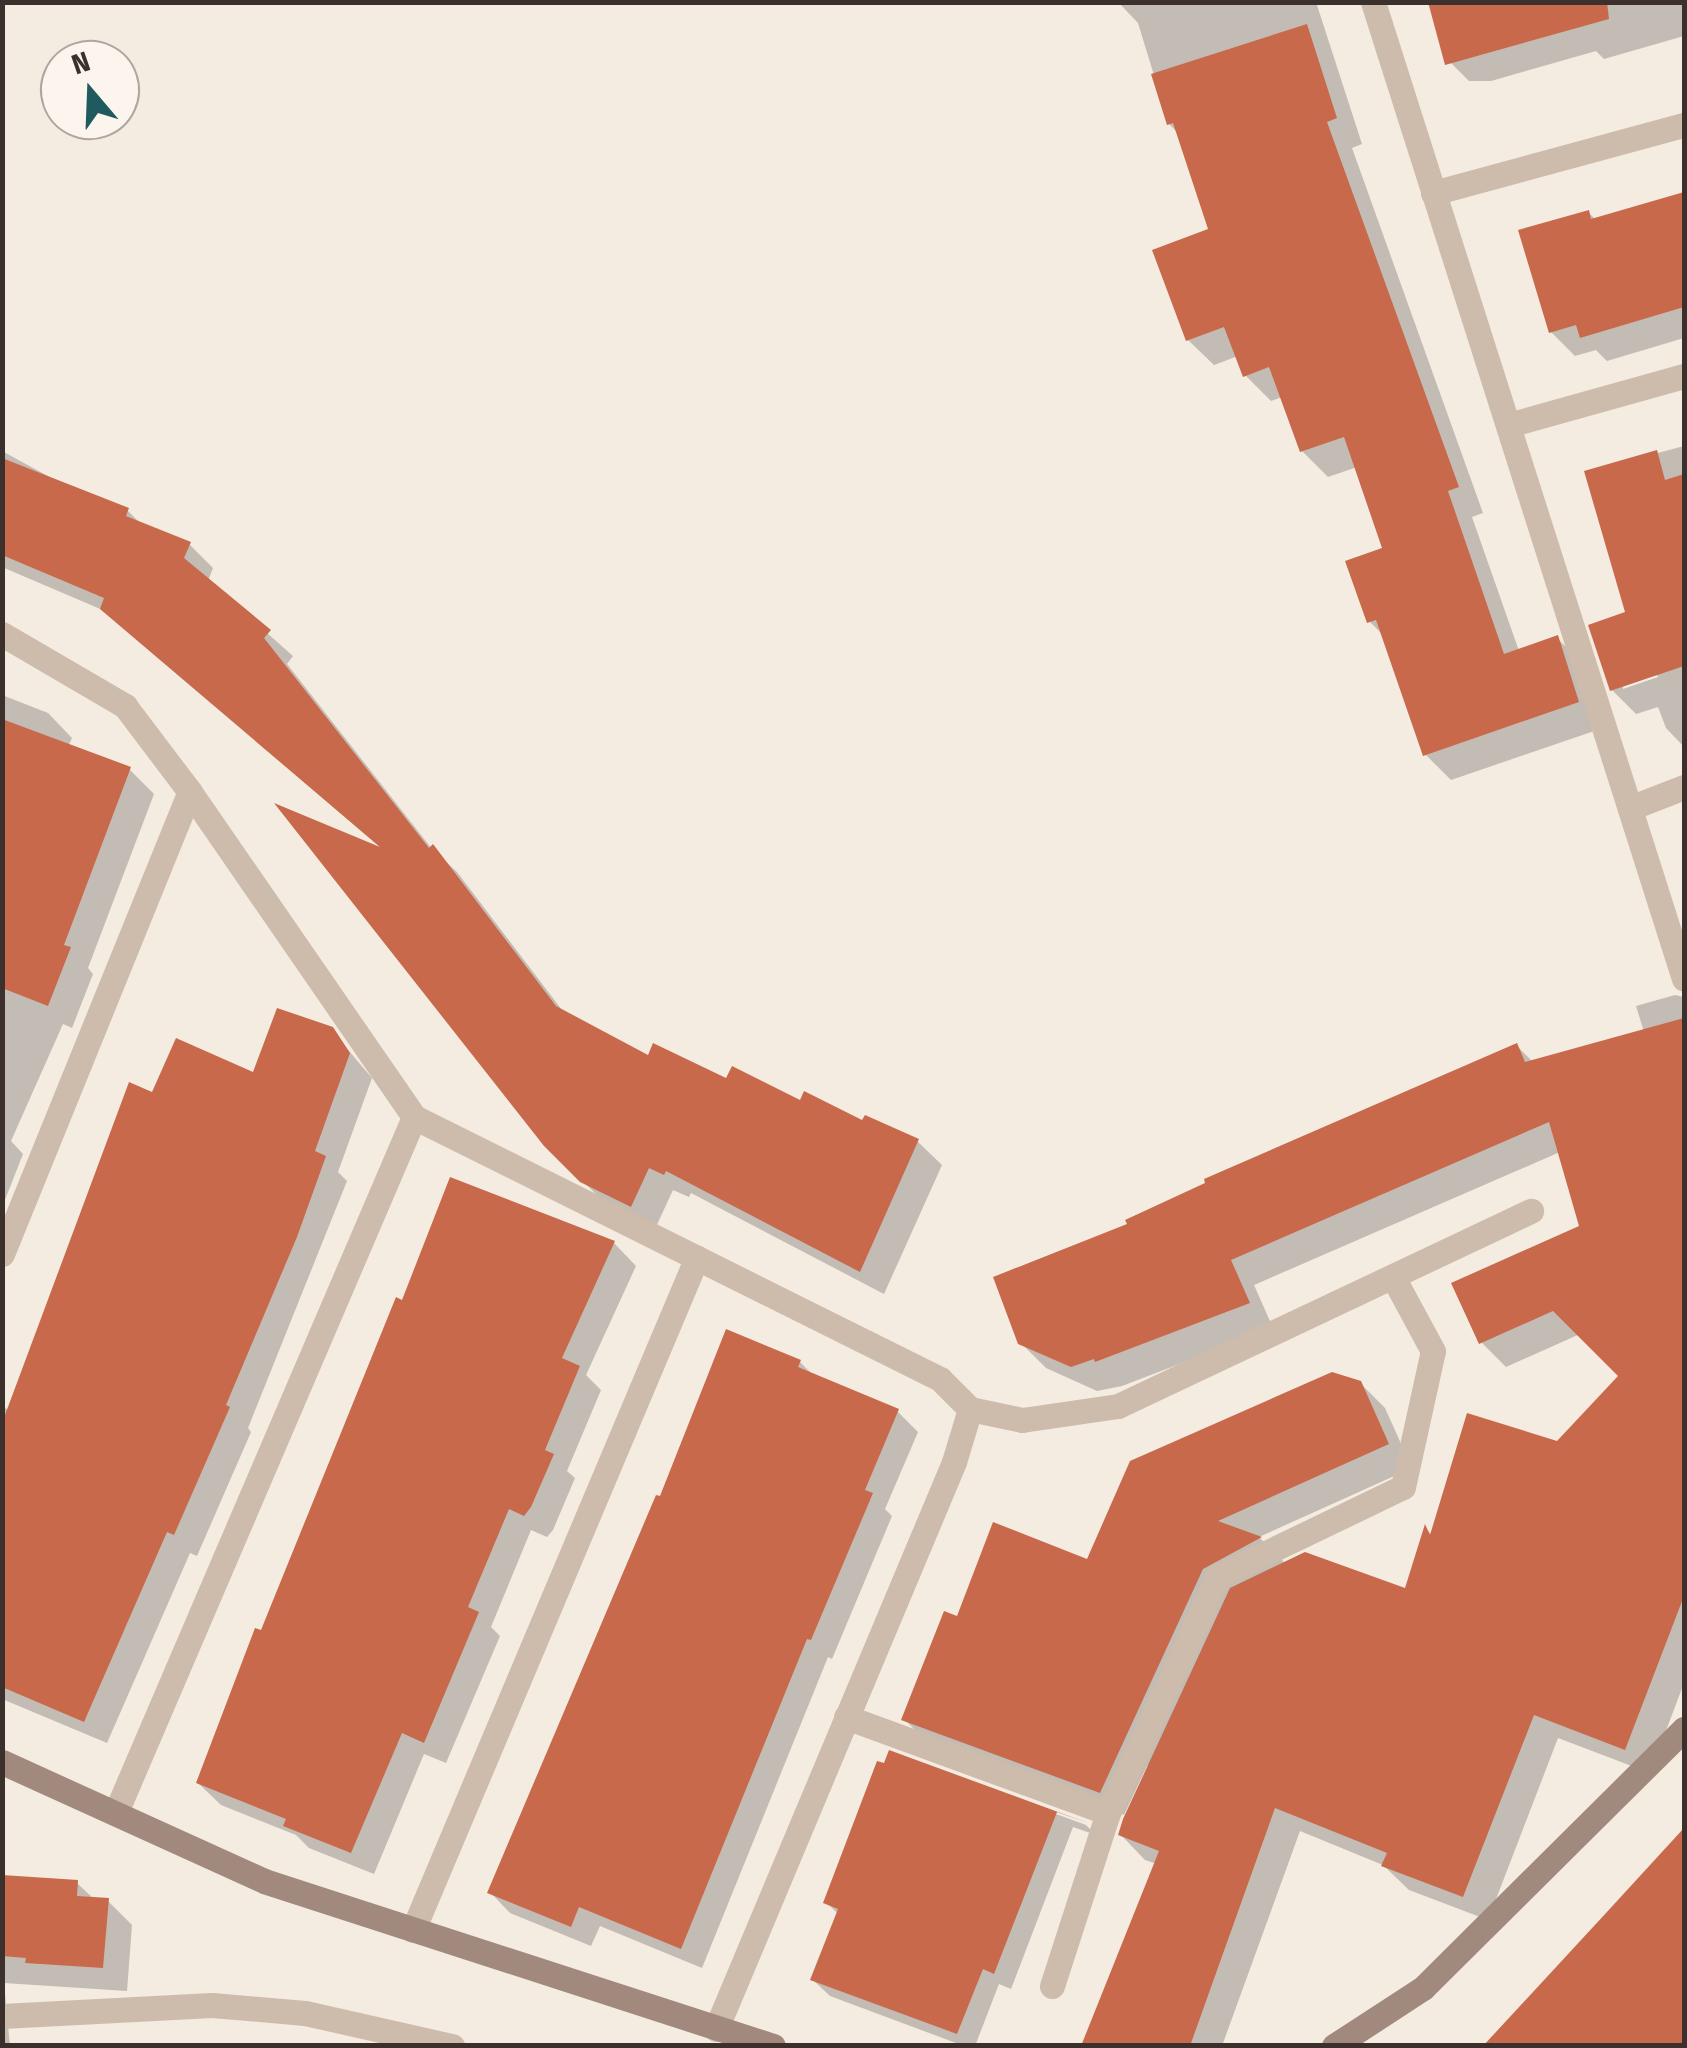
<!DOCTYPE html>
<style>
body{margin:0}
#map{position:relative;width:1687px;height:2048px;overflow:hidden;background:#f4ebe1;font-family:"Fira Sans Condensed",sans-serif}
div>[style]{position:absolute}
.shadow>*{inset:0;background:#0003}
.building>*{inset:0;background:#c8694b}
.street>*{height:25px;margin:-12.5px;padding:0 12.5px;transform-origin:12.5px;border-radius:12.5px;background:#cdbbac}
.secondary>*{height:25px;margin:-12.5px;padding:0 12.5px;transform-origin:12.5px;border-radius:12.5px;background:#a18a7d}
span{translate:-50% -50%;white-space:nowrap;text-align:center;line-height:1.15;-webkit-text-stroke:9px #fbf5ee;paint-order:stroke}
.frame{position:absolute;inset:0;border:5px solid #3b302b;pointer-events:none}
.north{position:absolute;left:40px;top:40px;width:100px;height:100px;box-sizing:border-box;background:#fbf5ee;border:2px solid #aea6a0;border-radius:50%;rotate:341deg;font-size:28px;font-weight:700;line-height:40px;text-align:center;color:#3b302b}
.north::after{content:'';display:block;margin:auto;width:35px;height:45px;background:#1f5a5e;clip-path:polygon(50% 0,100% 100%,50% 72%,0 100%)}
</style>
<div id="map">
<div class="shadow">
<i style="clip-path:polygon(1118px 2px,1316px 2px,1362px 144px,1352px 148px,1483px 513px,1472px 517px,1519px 651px,1557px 638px,1583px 664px,1603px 728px,1451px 780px,1425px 754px,1385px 637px,1370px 622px,1386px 550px,1357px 467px,1328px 477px,1302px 451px,1282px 397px,1271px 401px,1245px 375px,1238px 356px,1214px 365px,1188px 340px,1211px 231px,1180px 135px,1169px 124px,1138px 23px)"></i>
<i style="clip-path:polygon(1430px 2px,1684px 2px,1684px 36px,1604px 59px,1596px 51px,1491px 81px,1469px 81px,1446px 58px)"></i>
<i style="clip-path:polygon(1684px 195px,1684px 338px,1607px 361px,1596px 350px,1575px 356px,1551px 332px,1588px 212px,1596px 220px)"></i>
<i style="clip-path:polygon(evenodd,1684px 446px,1684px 747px,1666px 728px,1658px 707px,1636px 714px,1612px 690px,1628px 614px,1587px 472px,1684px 446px,1656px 673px,1658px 677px,1623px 689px,1623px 684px,1656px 673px)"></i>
<i style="clip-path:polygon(2px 451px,68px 487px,128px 511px,142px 525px,189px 544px,213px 568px,208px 581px,293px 656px,287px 664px,432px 849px,457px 872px,565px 1014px,649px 1058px,917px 1141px,942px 1165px,884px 1294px,691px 1193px,689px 1197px,673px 1190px,655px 1229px,607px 1205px,546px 1145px,382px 849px,105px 611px,2px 567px)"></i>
<i style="clip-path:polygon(2px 695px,48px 713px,72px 738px,68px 747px,129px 769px,154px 794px,88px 968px,93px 974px,72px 1028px,63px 1024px,11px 1141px,23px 1154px,3px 1205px)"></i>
<i style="clip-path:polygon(1675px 995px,1684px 997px,1684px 1683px,1650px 1773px,1558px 1738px,1488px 1920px,1409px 1890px,1383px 1865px,1300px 1831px,1222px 2046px,1083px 2046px,1157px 1864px,1145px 1860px,1121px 1835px,1151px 1768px,1147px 1766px,1124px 1815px,928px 1743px,904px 1719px,958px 1619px,1089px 1562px,1360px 1383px,1385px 1408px,1412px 1468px,1259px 1537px,1286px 1564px,1406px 1592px,1426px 1529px,1432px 1535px,1558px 1444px,1621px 1376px,1580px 1334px,1506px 1367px,1481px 1342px,1582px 1227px,1560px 1152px,1254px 1285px,1273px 1328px,1122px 1386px,1097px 1391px,1046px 1368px,1020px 1342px,1130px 1225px,1517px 1046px,1533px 1062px,1644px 1032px,1636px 1006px)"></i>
<i style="clip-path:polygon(331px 1030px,372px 1078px,338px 1172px,347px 1181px,248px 1428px,251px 1432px,197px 1556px,190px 1553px,107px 1743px,2px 1699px,2px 1407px,10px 1410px,153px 1095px,255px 1076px)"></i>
<i style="clip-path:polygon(614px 1243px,636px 1266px,586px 1375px,601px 1390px,567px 1471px,575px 1478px,553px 1530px,547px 1537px,531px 1530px,491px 1627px,500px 1636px,446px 1763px,424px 1754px,374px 1874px,309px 1848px,296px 1835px,221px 1805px,198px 1783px,404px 1303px)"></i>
<i style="clip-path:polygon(800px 1362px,814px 1376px,897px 1411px,918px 1432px,885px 1509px,892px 1516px,832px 1659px,828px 1657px,702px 1968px,600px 1926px,591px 1946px,510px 1913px,490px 1892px,661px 1500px)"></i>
<i style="clip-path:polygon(890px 1753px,1086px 1825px,1096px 1835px,1073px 1827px,1011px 1989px,999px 1984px,975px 2046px,964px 2046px,830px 1996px,813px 1980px,838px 1914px,826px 1902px)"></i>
<i style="clip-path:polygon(1684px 1832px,1684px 2046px,1486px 2046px)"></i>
<i style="clip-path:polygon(2px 1879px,77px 1883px,94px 1899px,108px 1901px,132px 1925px,127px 1991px,4px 1983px,10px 2046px,2px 2046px)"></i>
</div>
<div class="building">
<i style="clip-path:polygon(1428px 2px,1607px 2px,1609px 19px,1445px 65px)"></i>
<i style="clip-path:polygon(1307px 24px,1337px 118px,1327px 122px,1459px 487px,1448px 491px,1504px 654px,1558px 635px,1579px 702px,1423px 756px,1376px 620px,1367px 623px,1345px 561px,1382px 548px,1344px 437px,1300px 452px,1269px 367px,1243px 377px,1224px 327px,1186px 341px,1152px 250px,1208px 229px,1173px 123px,1167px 125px,1151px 74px)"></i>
<i style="clip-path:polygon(1684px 192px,1684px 307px,1580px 338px,1576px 325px,1549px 333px,1518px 230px,1589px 210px,1591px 219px)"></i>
<i style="clip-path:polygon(1657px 450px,1665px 480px,1684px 474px,1684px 666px,1610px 691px,1588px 625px,1625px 612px,1584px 471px)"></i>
<i style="clip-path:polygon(2px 458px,129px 508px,126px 516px,191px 542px,184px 558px,271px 630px,264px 638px,429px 848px,433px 844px,556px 1006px,648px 1055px,653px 1043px,726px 1078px,732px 1066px,800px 1100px,804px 1091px,862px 1120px,865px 1115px,919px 1139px,860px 1272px,666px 1171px,664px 1175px,649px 1168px,631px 1207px,580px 1182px,544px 1146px,274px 803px,380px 847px,100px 609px,104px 598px,2px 555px)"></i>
<i style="clip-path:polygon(2px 719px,131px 767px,64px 945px,71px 947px,48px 1006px,2px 988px)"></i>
<i style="clip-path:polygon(277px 1008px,333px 1027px,350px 1053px,315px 1151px,326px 1156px,297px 1237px,226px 1405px,230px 1407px,174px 1535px,167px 1532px,84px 1722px,2px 1687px,2px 1423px,129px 1082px,152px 1092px,176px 1038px,253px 1072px)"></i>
<i style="clip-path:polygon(1684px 1018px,1684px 1596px,1625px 1750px,1534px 1715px,1463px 1897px,1381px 1866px,1387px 1853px,1275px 1808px,1190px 2046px,1081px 2046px,1159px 1851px,1118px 1835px,1123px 1819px,1230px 1588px,1305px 1552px,1405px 1588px,1425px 1524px,1430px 1535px,1467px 1413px,1557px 1441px,1618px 1376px,1553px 1311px,1479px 1344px,1451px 1283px,1579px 1226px,1549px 1122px,1231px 1260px,1250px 1303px,1095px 1362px,1094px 1359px,1071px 1367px,1018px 1344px,993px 1277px,1127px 1224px,1125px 1220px,1205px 1183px,1204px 1179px,1517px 1043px,1525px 1062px)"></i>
<i style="clip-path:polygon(450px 1177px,615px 1241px,562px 1358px,580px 1366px,545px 1450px,554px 1454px,531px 1507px,524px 1516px,509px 1509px,468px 1607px,479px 1612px,424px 1743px,402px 1733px,351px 1853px,283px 1826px,286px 1819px,196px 1783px,255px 1628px,261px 1630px,396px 1297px,402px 1300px)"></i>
<i style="clip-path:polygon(726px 1329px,801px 1360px,798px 1367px,899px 1409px,865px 1490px,873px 1493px,811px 1640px,807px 1639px,681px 1949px,579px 1907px,571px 1927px,487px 1893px,656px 1495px,660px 1496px)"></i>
<i style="clip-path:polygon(1332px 1372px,1361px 1381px,1389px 1444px,1218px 1521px,1262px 1537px,1203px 1569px,1100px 1793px,901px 1720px,944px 1611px,957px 1616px,993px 1522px,1087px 1559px,1130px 1461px)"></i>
<i style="clip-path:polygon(889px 1750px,1088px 1823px,1057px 1812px,994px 1974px,983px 1969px,957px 2034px,810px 1980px,838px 1909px,823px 1903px,877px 1761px,884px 1763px)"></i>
<i style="clip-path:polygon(1684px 1828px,1684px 2046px,1483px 2046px,1606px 1913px)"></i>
<i style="clip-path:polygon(2px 1875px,78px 1880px,77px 1896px,109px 1898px,103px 1968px,25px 1963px,26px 1958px,2px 1956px)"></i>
</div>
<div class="street">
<i style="left:1373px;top:2px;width:1025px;rotate:72.34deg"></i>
<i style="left:1433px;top:193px;width:260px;rotate:-15.2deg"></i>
<i style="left:1508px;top:425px;width:183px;rotate:-15.6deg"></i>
<i style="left:2px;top:634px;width:143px;rotate:30.3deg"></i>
<i style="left:125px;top:706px;width:108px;rotate:52.9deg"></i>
<i style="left:190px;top:792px;width:395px;rotate:55.4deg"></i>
<i style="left:414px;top:1117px;width:588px;rotate:26.48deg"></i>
<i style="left:940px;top:1379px;width:42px;rotate:45deg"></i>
<i style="left:970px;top:1409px;width:55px;rotate:106.8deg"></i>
<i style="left:954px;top:1462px;width:615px;rotate:112.77deg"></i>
<i style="left:1630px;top:808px;width:58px;rotate:-21.3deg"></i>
<i style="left:2px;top:1254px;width:499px;rotate:-67.9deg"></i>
<i style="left:970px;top:1409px;width:53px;rotate:11.9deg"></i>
<i style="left:1022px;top:1420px;width:97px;rotate:-8.3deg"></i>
<i style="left:1118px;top:1406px;width:457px;rotate:-25.3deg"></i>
<i style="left:846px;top:1717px;width:279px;rotate:20.1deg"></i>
<i style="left:116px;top:1812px;width:756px;rotate:-66.79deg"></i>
<i style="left:413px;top:1930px;width:730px;rotate:-67.12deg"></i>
<i style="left:1052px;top:1986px;width:182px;rotate:-72.1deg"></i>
<i style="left:1108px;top:1813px;width:261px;rotate:-65.1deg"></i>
<i style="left:1218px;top:1576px;width:205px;rotate:-25.7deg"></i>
<i style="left:1403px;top:1487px;width:139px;rotate:-77.6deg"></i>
<i style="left:1433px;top:1351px;width:84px;rotate:-118.4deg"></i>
<i style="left:2px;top:2016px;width:210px;rotate:-3deg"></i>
<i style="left:212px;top:2005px;width:93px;rotate:4.9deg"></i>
<i style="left:305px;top:2013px;width:151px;rotate:12.7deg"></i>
</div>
<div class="secondary">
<i style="left:2px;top:1762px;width:288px;rotate:24.4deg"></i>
<i style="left:264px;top:1881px;width:535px;rotate:17.96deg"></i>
<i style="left:1334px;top:2046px;width:106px;rotate:-33.1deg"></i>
<i style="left:1423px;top:1988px;width:368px;rotate:-44.8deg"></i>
</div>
<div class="frame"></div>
<div class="north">N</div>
</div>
